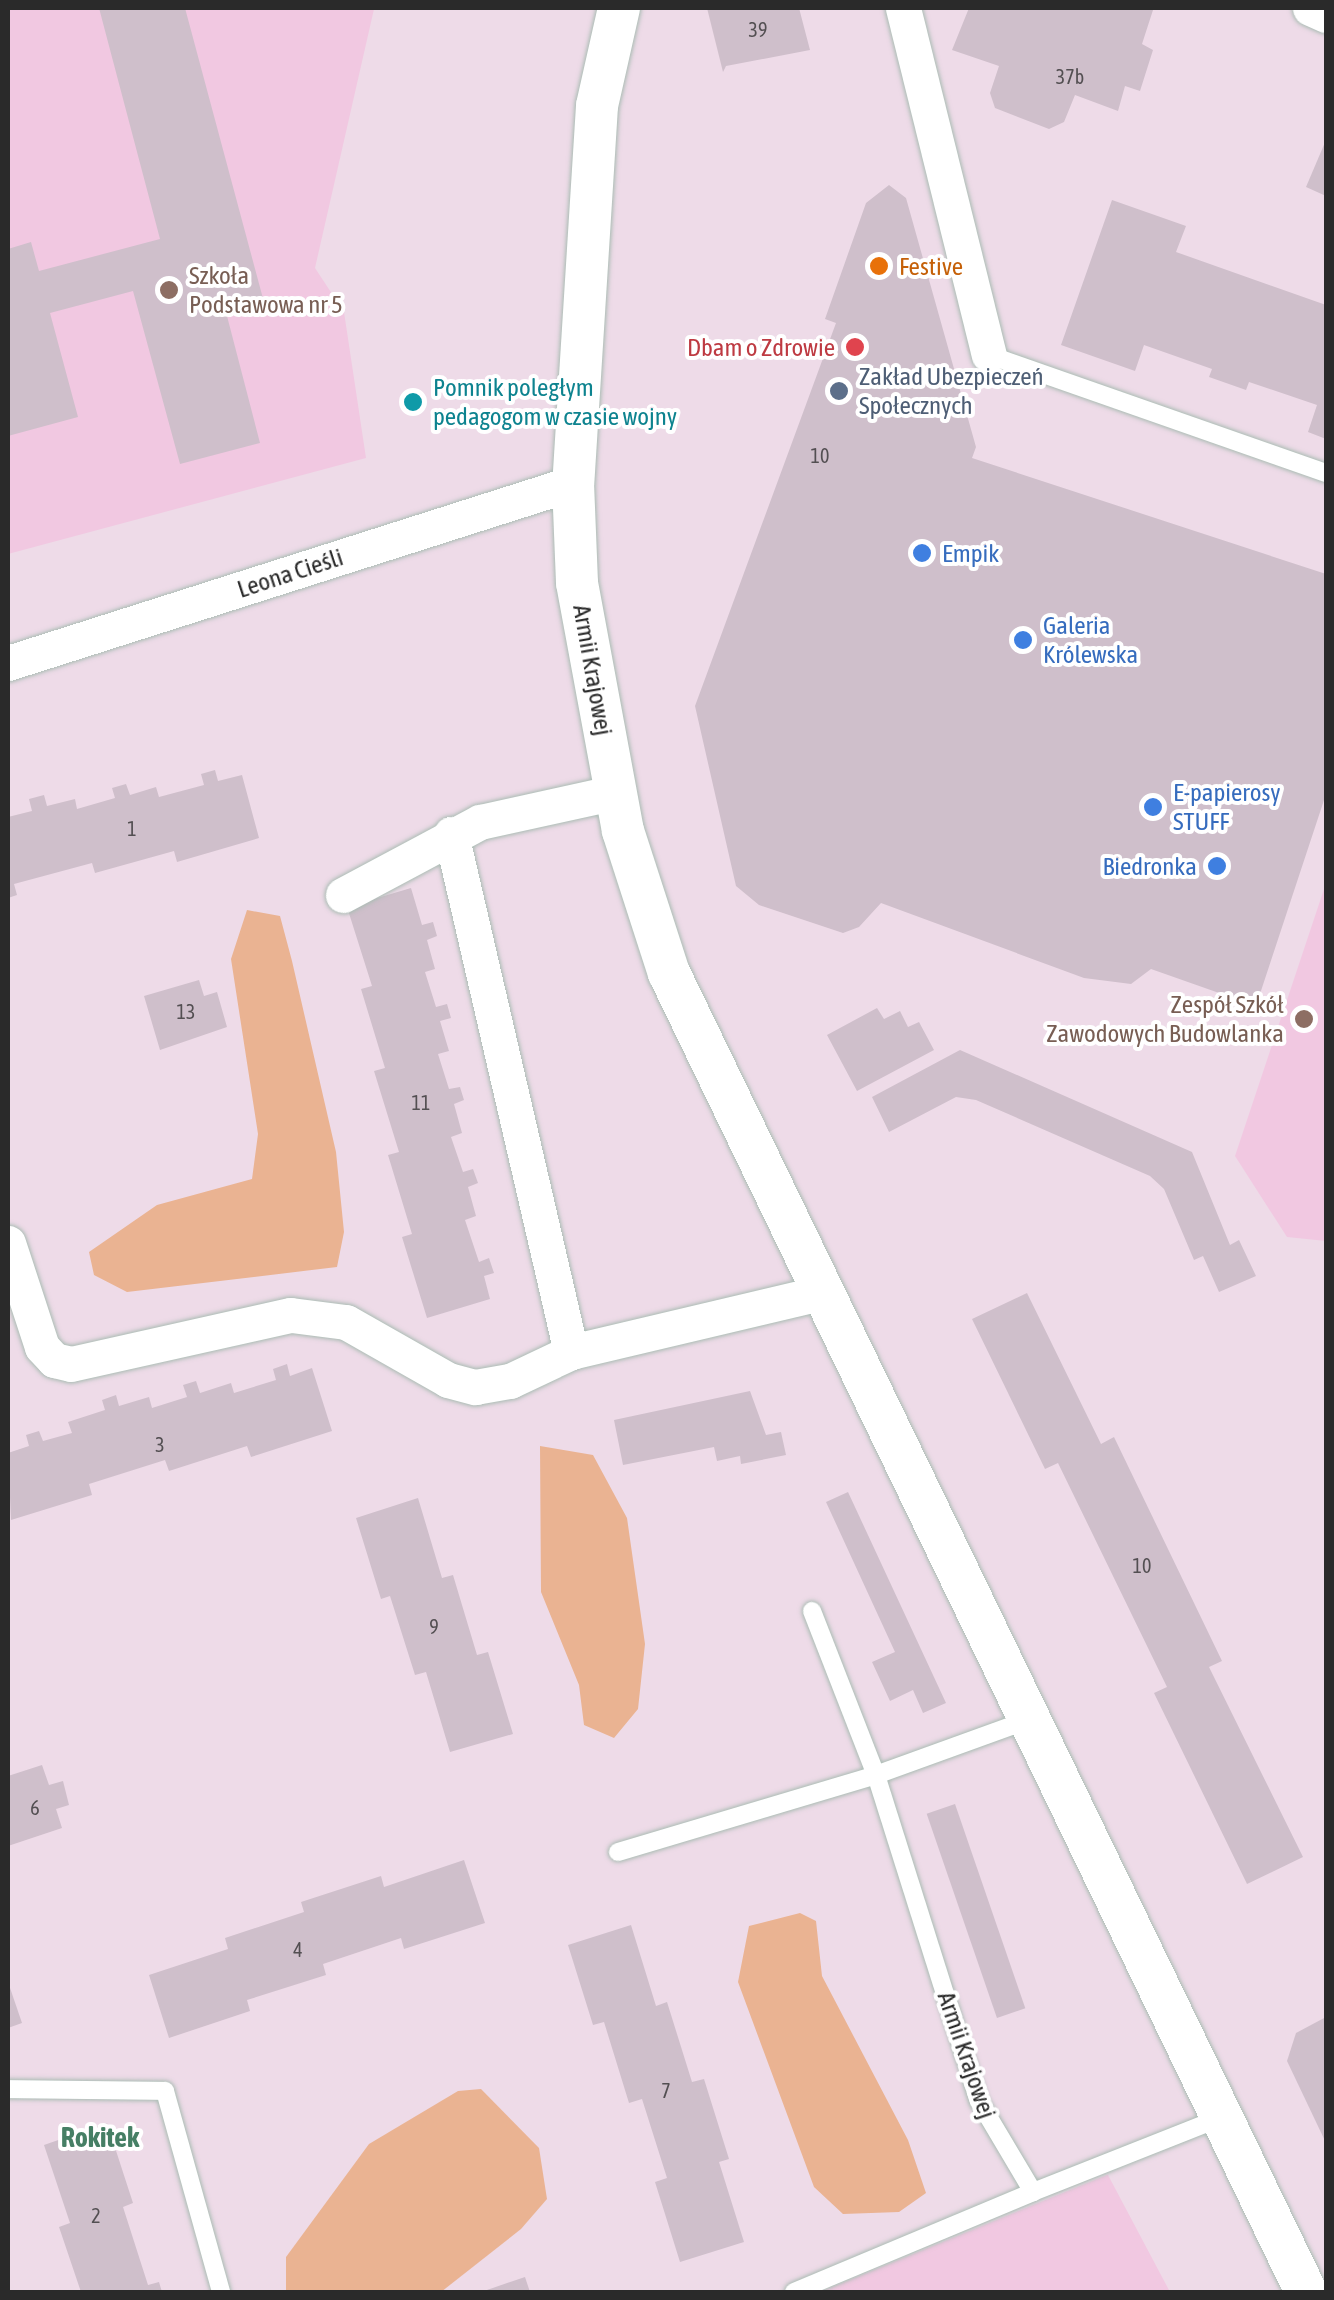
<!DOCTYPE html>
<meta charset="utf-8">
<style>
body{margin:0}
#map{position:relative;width:1334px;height:2300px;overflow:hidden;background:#eedbe8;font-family:"Asap Condensed",sans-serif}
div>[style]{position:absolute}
.education>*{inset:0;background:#f1c8e1}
.green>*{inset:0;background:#eab392}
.building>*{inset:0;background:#cfbfcb;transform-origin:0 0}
.roads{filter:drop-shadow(0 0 2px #abbcb4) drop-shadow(0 0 2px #abbcb4)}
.service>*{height:18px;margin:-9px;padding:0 9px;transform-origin:9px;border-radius:9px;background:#fff}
.minor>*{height:35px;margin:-17.5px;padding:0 17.5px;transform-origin:17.5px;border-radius:17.5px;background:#fff}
.tertiary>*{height:42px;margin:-21px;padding:0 21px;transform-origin:21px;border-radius:21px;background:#fff}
.dots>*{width:28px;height:28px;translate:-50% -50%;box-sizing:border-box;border:5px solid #fff;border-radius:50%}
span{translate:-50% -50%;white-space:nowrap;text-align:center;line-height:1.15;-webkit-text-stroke:8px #fff;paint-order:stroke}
.number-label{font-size:20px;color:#534f52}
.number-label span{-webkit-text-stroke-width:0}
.food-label{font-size:25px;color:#c56008}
.left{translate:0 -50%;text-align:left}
.education-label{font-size:25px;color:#785e54}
.right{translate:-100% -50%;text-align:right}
.health-label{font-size:25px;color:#be3a42}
.service-label{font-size:25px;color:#4e5e75}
.culture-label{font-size:25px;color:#0d838f}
.shop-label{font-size:25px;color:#366cbe}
.street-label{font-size:25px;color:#2a2a2a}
.neighbourhood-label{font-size:28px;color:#467f65;font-weight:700}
.frame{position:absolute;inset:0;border:10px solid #2a2a2a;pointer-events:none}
</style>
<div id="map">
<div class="education">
<i style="clip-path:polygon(8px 8px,374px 9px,315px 268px,344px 312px,366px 458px,8px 554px)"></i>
<i style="clip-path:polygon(1326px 883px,1326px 1241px,1287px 1237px,1235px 1156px)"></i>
<i style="clip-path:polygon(1108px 2175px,1170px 2292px,820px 2292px,1107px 2175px)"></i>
</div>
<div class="green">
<i style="clip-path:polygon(247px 910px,280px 916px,292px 961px,336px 1152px,344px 1232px,337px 1267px,127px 1292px,94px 1275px,89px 1252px,157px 1205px,252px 1179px,258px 1134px,231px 959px)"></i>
<i style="clip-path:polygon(540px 1446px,593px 1455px,627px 1518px,645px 1644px,638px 1709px,614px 1738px,584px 1725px,579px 1685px,541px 1592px)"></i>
<i style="clip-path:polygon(800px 1913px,816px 1921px,822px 1976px,908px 2140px,926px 2193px,899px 2212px,843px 2214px,814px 2187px,738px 1982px,749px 1926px)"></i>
<i style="clip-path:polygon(481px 2089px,539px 2148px,547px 2199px,521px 2229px,441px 2292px,286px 2292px,286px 2257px,369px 2144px,458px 2091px)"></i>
</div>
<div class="building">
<i style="clip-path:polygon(99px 8px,185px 8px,265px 306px,227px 316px,260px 443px,180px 464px,133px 291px,50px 313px,78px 417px,8px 436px,8px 249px,31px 242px,39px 271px,160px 239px)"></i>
<i style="clip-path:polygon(707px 8px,799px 8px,810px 50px,726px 66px,723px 72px)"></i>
<i style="clip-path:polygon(969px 8px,1153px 10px,1142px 44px,1153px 50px,1140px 91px,1125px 86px,1118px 111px,1075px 95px,1064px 122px,1049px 129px,995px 108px,990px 93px,999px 66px,952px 50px)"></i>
<i style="clip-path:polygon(1326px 140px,1326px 196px,1306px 187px)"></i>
<i style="clip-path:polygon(889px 185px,906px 198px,976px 447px,972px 458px,1326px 574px,1326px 794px,1256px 1006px,1151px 969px,1131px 984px,1084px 978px,881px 903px,859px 927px,843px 933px,759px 905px,736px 886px,695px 706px,836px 323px,825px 319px,866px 203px)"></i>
<i style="clip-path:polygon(1112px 200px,1186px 226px,1176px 252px,1326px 305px,1326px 439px,1308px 432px,1317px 405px,1249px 382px,1246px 390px,1209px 377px,1212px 369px,1144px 345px,1135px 371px,1061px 345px)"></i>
<i style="clip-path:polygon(215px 770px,218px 781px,242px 775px,259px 838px,177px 862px,174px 851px,95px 873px,92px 863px,14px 884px,17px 895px,8px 898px,8px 817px,32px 811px,29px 799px,44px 795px,47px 806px,75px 799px,77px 809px,115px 798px,112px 788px,126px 784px,130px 795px,156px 787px,159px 797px,204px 785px,201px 774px)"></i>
<i style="clip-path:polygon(411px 888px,422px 925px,433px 922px,437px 936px,427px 940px,435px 969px,425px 972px,436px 1007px,447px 1004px,451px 1018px,440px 1021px,449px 1051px,438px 1054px,449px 1089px,460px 1087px,464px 1100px,454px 1104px,462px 1133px,451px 1137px,463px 1172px,473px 1169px,478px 1183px,468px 1187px,476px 1216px,465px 1220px,479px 1262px,489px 1258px,494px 1273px,484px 1276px,490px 1299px,427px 1318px,402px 1237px,412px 1234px,388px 1155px,399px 1152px,374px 1071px,385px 1068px,361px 989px,372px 986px,347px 907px)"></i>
<i style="clip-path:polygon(199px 980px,204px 996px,217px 992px,227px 1027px,160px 1050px,144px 996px)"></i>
<i style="clip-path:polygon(877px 1008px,884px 1019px,900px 1011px,908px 1027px,919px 1022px,934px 1050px,857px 1091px,827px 1035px)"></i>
<i style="clip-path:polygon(960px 1050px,1192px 1152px,1230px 1245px,1239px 1240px,1256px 1276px,1219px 1292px,1203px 1256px,1194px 1260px,1164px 1189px,1150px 1176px,976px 1100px,956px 1097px,889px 1132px,872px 1097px)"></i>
<i style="clip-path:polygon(1027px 1293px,1101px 1444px,1114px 1437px,1222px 1661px,1209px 1667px,1303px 1857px,1247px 1884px,1154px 1693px,1167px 1687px,1058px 1463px,1045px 1469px,972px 1319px)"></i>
<i style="clip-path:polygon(287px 1364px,290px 1376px,312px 1368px,332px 1431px,251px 1457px,247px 1446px,169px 1471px,165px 1460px,89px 1484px,92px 1495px,11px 1520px,8px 1453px,29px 1446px,26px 1435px,39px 1431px,43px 1441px,72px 1433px,68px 1422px,105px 1410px,102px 1400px,116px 1395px,119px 1406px,149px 1397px,152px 1408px,187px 1397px,183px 1385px,196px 1381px,200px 1393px,231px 1383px,234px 1393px,276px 1380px,273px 1369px)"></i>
<i style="clip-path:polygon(750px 1391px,766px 1435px,781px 1432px,786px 1455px,741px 1464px,740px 1456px,717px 1461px,714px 1447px,623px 1465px,614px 1420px)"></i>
<i style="clip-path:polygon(848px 1492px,946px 1703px,923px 1713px,913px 1690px,890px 1701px,872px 1662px,895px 1652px,826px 1502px)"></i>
<i style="clip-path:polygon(418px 1498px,442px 1578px,453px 1575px,477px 1655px,488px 1652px,513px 1734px,450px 1752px,426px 1672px,415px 1675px,390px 1596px,381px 1599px,356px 1518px)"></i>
<i style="clip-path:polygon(42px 1765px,49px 1785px,63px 1781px,69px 1805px,56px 1809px,62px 1828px,8px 1846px,8px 1776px)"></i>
<i style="left:955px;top:1804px;width:216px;height:30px;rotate:71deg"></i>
<i style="clip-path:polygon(464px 1860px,485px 1923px,404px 1949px,401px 1938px,323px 1964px,326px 1975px,247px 2000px,250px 2011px,169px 2038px,149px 1975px,228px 1949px,225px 1938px,304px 1912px,301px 1902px,381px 1876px,384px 1887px)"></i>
<i style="clip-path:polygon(631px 1925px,656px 2006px,667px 2002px,692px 2082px,704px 2079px,729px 2159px,719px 2162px,744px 2242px,680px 2262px,655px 2182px,667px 2178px,642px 2099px,629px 2103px,604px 2022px,593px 2025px,568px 1945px)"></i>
<i style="clip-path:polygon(8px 1982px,22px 2023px,8px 2028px)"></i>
<i style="clip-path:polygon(1326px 2017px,1326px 2143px,1287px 2061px,1296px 2033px)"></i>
<i style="clip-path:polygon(107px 2123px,133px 2203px,123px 2207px,148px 2285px,159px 2282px,162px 2292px,81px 2292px,59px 2227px,70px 2223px,44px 2145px)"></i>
<i style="clip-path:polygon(525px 2277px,530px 2292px,481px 2292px)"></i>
</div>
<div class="roads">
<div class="service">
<i style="left:989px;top:355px;width:357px;rotate:19.3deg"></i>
<i style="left:812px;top:1611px;width:176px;rotate:68.7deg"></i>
<i style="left:876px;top:1775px;width:342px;rotate:72.5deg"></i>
<i style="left:979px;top:2101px;width:106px;rotate:59.3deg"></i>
<i style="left:1033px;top:2192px;width:201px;rotate:-21.6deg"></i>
<i style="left:618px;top:1852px;width:269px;rotate:-16.6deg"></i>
<i style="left:876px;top:1775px;width:162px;rotate:-19.9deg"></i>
<i style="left:8px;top:2089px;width:157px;rotate:0.7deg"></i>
<i style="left:165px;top:2091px;width:209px;rotate:74.4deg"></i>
<i style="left:794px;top:2292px;width:259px;rotate:-22.7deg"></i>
</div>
<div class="minor">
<i style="left:903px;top:8px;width:357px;rotate:76.1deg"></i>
<i style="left:1310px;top:8px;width:17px;rotate:24deg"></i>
<i style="left:8px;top:663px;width:593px;rotate:-17.67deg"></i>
<i style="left:451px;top:834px;width:532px;rotate:76.96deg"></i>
<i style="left:571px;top:1352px;width:256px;rotate:-13.3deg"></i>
<i style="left:343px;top:895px;width:155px;rotate:-28.1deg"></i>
<i style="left:480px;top:822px;width:139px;rotate:-12.4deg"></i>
<i style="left:8px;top:1243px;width:109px;rotate:71.9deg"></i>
<i style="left:42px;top:1347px;width:18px;rotate:47deg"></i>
<i style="left:54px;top:1360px;width:17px;rotate:13deg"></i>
<i style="left:71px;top:1364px;width:225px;rotate:-12.6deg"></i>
<i style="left:291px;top:1315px;width:55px;rotate:7.3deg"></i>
<i style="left:346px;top:1322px;width:117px;rotate:29.6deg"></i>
<i style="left:448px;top:1380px;width:28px;rotate:15deg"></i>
<i style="left:475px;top:1387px;width:36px;rotate:-10deg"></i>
<i style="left:510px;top:1381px;width:68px;rotate:-25.4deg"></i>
</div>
<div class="tertiary">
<i style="left:619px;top:8px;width:100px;rotate:102.7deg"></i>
<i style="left:597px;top:106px;width:378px;rotate:93.6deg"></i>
<i style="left:573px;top:483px;width:100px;rotate:87.7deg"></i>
<i style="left:577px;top:583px;width:252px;rotate:79.5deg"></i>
<i style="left:623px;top:831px;width:149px;rotate:72.1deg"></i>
<i style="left:669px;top:973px;width:1465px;rotate:64.22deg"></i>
</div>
</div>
<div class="dots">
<i style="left:879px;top:266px;background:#e8710a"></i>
<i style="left:169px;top:290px;background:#8d6e63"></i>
<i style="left:855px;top:347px;background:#e0444e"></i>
<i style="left:839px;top:391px;background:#5c6f8a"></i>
<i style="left:413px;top:402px;background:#0f9aa8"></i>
<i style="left:922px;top:553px;background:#3f7fe0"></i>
<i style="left:1023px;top:640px;background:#3f7fe0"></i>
<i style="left:1153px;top:807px;background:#3f7fe0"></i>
<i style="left:1217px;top:866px;background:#3f7fe0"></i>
<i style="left:1304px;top:1019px;background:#8d6e63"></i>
</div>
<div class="number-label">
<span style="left:758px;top:29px">39</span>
<span style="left:1070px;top:76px">37b</span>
<span style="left:820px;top:455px">10</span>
<span style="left:132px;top:828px">1</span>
<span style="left:186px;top:1011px">13</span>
<span style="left:421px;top:1102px">11</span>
<span style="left:160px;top:1444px">3</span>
<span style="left:1142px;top:1565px">10</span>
<span style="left:434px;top:1626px">9</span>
<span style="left:35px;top:1807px">6</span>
<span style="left:298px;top:1949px">4</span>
<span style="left:666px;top:2090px">7</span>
<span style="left:96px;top:2215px">2</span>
</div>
<div class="food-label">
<span class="left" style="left:899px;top:266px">Festive</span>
</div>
<div class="education-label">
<span class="left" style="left:189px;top:290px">Szkoła<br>Podstawowa nr 5</span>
<span class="right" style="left:1284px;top:1019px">Zespół Szkół<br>Zawodowych Budowlanka</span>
</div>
<div class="health-label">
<span class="right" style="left:835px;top:347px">Dbam o Zdrowie</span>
</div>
<div class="service-label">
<span class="left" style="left:859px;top:391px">Zakład Ubezpieczeń<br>Społecznych</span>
</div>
<div class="culture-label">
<span class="left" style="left:433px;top:402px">Pomnik poległym<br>pedagogom w czasie wojny</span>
</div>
<div class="shop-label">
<span class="left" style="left:942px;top:553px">Empik</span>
<span class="left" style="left:1043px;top:640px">Galeria<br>Królewska</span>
<span class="left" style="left:1173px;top:807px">E-papierosy<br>STUFF</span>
<span class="right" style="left:1197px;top:866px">Biedronka</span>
</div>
<div class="street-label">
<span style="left:290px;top:573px;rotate:-18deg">Leona Cieśli</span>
<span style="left:593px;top:670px;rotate:80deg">Armii Krajowej</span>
<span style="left:967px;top:2055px;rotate:71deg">Armii Krajowej</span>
</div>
<div class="neighbourhood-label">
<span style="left:100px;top:2137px">Rokitek</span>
</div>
<div class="frame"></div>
</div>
